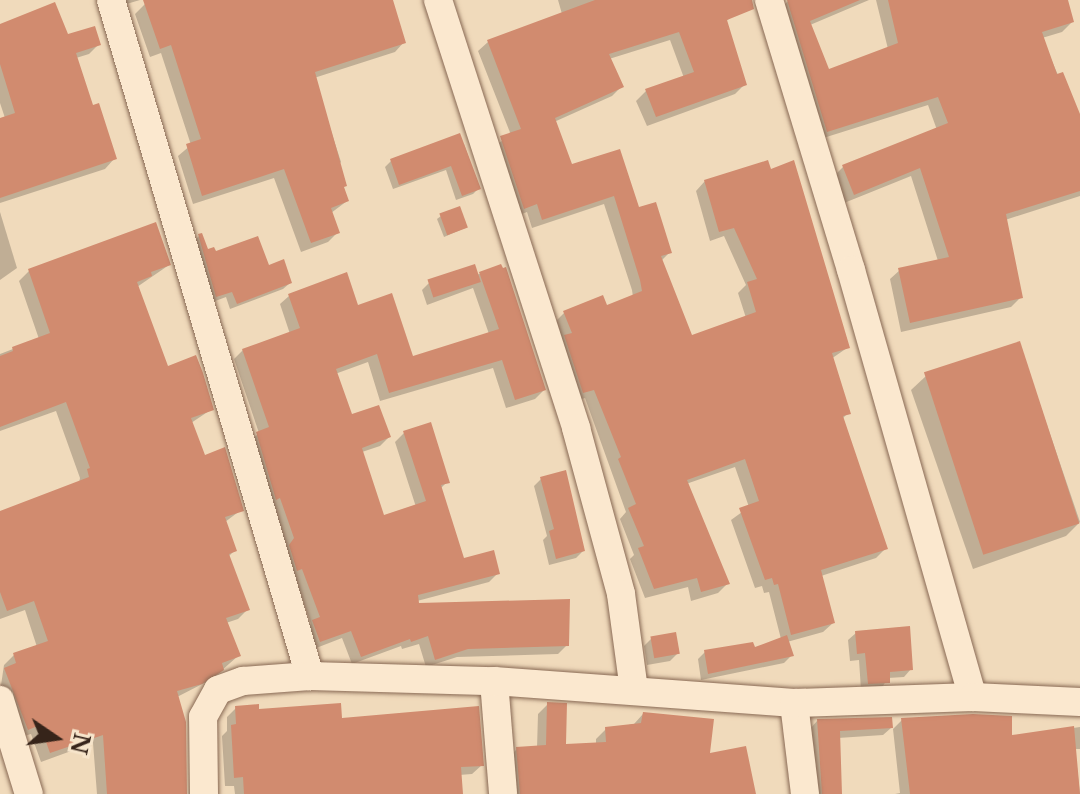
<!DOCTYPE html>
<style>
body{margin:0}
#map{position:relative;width:1080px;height:794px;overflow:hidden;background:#f0dabb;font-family:"Libre Baskerville",serif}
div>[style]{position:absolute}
.shadow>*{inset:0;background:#0003}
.building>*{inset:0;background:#d18b6f;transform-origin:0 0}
.roads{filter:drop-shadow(0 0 2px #886954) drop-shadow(0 0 2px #886954)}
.street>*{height:28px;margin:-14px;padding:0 14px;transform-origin:14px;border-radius:14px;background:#fbe8cf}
span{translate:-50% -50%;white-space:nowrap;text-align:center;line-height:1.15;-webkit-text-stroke:7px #f7e5cb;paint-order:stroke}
.north{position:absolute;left:16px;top:698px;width:80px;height:80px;-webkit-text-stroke:6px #f7e5cb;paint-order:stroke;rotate:103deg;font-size:22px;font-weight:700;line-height:32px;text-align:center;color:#36241a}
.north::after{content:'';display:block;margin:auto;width:28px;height:36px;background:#36241a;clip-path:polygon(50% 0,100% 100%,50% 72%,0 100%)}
</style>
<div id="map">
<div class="shadow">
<i style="clip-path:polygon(121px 0,140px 0,123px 5px)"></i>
<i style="clip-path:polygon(157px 0,391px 0,404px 42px,395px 52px,314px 78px,341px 162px,338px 165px,347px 201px,331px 213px,338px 232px,328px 242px,301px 252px,274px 178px,193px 204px,178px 156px,191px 145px,161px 53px,150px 57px,135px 14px,145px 4px)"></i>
<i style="clip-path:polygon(558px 0,725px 0,730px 18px,725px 22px,745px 84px,735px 94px,647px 126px,636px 101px,646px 91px,684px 78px,670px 40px,609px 59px,621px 87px,612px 96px,554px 122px,571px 167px,638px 210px,670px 252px,661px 261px,691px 338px,746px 318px,738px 293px,746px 285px,724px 236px,710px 241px,696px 191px,705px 181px,847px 348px,831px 359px,848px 413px,842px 419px,885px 549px,876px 558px,821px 576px,833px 623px,823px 632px,787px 642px,792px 655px,784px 663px,701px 680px,698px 659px,705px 652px,754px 649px,781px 639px,769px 592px,764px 593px,762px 586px,755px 588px,731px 520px,749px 507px,735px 467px,686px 484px,727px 584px,718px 593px,691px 601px,688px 587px,645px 598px,630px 559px,634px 555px,620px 519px,626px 512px,585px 398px,573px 402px,555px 322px,564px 313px,606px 308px,633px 297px,632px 290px,604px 204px,532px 228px,527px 212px,514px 217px,491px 148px,511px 135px,478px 51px,488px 42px,562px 14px)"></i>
<i style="clip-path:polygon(869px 0,810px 25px,828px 71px,888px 49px,876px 0,1066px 0,1072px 22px,1062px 32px,1042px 38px,1080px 126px,1080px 196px,1005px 220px,1021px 297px,1011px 307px,901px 332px,890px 279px,900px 270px,938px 261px,911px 176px,844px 203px,833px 177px,843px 167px,937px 130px,928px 105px,817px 140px,778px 11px,789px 0)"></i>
<i style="clip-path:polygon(0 26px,98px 45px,89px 54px,76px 58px,91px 108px,114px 159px,105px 169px,0 203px,0 120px,5px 118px,0 103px)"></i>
<i style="clip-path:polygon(464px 144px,479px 188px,473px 194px,456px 200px,446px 170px,393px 189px,385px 167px,391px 161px)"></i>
<i style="clip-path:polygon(0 212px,17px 268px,0 280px)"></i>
<i style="clip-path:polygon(441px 216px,465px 228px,444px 237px,437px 219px)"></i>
<i style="clip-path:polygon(199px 236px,207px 251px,290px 283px,283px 289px,230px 309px,226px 297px,210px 303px,192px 243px)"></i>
<i style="clip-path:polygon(169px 265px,137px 287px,167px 368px,212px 409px,191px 423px,204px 457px,241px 510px,225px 522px,235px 550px,228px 557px,248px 609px,238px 619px,226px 623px,238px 656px,212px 679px,177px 697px,185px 794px,97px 794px,93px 743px,41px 762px,31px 734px,18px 738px,0 692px,4px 665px,14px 655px,37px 647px,25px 610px,0 619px,0 513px,79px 483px,80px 478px,56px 411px,0 431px,0 354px,39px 339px,19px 281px,29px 271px)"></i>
<i style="clip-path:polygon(480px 274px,544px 390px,535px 399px,506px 408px,493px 368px,380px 401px,368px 362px,335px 374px,351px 417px,389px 437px,380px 446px,362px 452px,383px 517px,416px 507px,395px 442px,404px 433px,447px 482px,440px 489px,463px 560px,498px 573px,489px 582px,417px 601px,418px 605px,567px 645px,558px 654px,457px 657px,426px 667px,419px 644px,402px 649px,401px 646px,352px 664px,342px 638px,311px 650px,304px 631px,311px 624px,248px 443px,259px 433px,234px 359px,243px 350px,290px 334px,280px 304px,289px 296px,357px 308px,412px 359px,489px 334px,473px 288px,427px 305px,422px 290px,430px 282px)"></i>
<i style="clip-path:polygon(1019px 343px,1080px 522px,1066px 536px,973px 569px,911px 390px,926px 376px)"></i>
<i style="clip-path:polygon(541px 479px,583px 551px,576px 558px,549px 565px,543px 540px,547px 536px,534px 486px)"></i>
<i style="clip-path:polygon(856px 633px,911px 669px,904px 677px,888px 678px,881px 689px,861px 690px,859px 660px,850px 661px,848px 640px)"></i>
<i style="clip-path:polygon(651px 639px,678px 653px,670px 661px,647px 665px,644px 646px)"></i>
<i style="clip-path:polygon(548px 704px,564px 746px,596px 744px,596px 739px,606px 729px,634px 724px,643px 714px,708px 756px,754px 794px,510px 794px,507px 759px,517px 749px,537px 748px,538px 714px)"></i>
<i style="clip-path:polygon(236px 708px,340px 720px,482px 765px,472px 774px,459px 775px,461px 794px,235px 794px,234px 786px,225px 786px,222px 736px,227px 731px,227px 717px)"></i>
<i style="clip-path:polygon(902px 720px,1010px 737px,1080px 727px,1080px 749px,1075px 749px,1080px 794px,895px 794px,900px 793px,893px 729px)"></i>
<i style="clip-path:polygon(817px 721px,891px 728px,883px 735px,838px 738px,840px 794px,814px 794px,810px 729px)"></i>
</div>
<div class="building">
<i style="clip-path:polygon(143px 0,393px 0,406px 43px,315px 72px,347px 186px,344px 187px,349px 201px,331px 208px,340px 233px,311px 243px,284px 169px,202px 196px,186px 144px,201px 139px,171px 45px,160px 49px)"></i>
<i style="clip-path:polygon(595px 0,752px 0,754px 9px,727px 20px,747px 85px,656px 117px,645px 89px,694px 72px,679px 32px,609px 54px,624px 87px,555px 118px,572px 164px,620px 149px,639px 207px,656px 202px,672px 253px,661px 256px,692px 335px,756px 312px,747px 282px,757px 279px,734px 228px,719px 232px,704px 180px,768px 160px,771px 169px,794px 160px,850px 348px,832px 353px,851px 414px,843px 416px,888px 549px,821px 570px,835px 623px,791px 635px,778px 584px,774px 585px,772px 578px,765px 580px,739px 508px,759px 501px,745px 459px,687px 480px,730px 584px,701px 592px,697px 578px,654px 589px,638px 548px,644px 546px,628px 508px,636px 504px,618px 459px,621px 457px,594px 390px,583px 393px,564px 335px,572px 333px,563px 311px,603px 295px,607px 305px,642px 291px,640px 280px,614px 196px,542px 220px,537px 204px,524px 209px,500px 136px,521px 129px,487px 40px)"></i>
<i style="clip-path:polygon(787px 0,860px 0,810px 21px,829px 69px,898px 43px,888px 0,1068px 0,1074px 22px,1042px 32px,1057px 74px,1063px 72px,1080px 114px,1080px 191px,1006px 214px,1023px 298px,910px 323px,898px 268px,949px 257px,920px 168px,854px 195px,842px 165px,948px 123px,938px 97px,827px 132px)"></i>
<i style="clip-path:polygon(55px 2px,68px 34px,95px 26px,101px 45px,76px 53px,93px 105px,99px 103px,117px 159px,0 198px,0 118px,15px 113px,0 64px,0 24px)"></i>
<i style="clip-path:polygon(460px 133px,481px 189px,462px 196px,451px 166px,399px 185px,390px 159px)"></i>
<i style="left:460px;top:206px;width:23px;height:22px;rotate:70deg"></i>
<i style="clip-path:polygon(156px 222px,171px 265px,151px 272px,152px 276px,137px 282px,168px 366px,196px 355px,203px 373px,214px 410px,191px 418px,205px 455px,225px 447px,244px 511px,225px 517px,237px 551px,229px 554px,250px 610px,226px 618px,241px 656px,222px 663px,224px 670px,202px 684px,177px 691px,186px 722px,187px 794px,107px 794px,103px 735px,50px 753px,40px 725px,28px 730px,4px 668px,16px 663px,13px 653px,48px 641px,34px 601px,7px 611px,0 592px,0 511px,89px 477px,87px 469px,90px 468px,66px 402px,0 427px,0 356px,13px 351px,12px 347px,50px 333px,28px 269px)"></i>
<i style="clip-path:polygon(202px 233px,208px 249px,214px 247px,216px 251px,258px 236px,269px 265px,284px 259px,292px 283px,237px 304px,232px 292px,216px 297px,198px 234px)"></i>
<i style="left:475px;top:264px;width:19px;height:50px;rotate:72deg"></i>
<i style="clip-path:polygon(501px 264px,503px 268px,506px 267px,546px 390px,515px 400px,502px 360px,389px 393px,377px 354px,336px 369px,352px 414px,379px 405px,391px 437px,362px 448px,384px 515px,426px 501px,403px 431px,431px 422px,450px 483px,441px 485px,464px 558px,494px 550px,500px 574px,418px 595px,419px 603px,570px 599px,569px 646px,468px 649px,435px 660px,428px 636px,411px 642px,410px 639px,361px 657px,351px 631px,320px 642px,312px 620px,320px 617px,302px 569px,297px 571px,289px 545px,294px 538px,280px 498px,276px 500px,256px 432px,269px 427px,242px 349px,300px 328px,288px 294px,347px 272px,358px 305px,392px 293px,413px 356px,499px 329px,479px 272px)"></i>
<i style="left:1020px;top:341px;width:192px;height:101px;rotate:72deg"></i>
<i style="clip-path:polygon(566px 470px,585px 551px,556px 559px,549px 531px,554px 529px,540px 477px)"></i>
<i style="clip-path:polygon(910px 626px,913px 670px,890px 672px,890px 683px,868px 684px,865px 653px,857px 654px,855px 631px)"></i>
<i style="left:676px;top:632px;width:22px;height:26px;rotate:80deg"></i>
<i style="clip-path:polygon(787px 635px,794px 656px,708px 674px,704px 650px,753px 642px,755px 647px)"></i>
<i style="clip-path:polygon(547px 702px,567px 703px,566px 744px,606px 742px,605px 727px,641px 723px,643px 712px,714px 719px,710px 753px,746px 746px,756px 794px,520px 794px,516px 747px,546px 745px)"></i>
<i style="clip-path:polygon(341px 703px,342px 718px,479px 706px,484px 766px,461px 767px,463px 794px,244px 794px,243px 777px,234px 778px,231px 725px,236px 724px,235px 706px,259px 704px,259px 709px)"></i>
<i style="clip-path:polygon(973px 714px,1012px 716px,1012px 735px,1074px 726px,1080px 794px,910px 794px,901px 718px)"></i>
<i style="clip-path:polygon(892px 717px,893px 728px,840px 731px,842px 794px,822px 794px,817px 719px)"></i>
</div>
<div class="roads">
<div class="street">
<i style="left:111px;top:0;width:705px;rotate:73.6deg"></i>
<i style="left:438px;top:0;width:450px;rotate:72.1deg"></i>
<i style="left:576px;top:428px;width:172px;rotate:74.8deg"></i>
<i style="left:621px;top:594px;width:97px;rotate:82.3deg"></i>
<i style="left:769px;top:0;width:282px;rotate:73.1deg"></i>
<i style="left:851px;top:270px;width:444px;rotate:74.1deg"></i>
<i style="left:494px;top:681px;width:113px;rotate:85.4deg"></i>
<i style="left:0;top:700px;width:98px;rotate:72.9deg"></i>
<i style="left:794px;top:703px;width:92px;rotate:83.1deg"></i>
<i style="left:204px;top:794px;width:77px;rotate:-90.7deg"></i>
<i style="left:203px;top:717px;width:31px;rotate:-61deg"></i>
<i style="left:218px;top:690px;width:27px;rotate:-20deg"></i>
<i style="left:243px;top:681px;width:67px;rotate:-4.3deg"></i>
<i style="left:310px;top:676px;width:184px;rotate:1.6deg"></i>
<i style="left:494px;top:681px;width:301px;rotate:4.2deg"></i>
<i style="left:794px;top:703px;width:179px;rotate:-1.9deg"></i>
<i style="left:973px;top:697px;width:107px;rotate:2.7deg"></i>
</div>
</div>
<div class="north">N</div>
</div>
